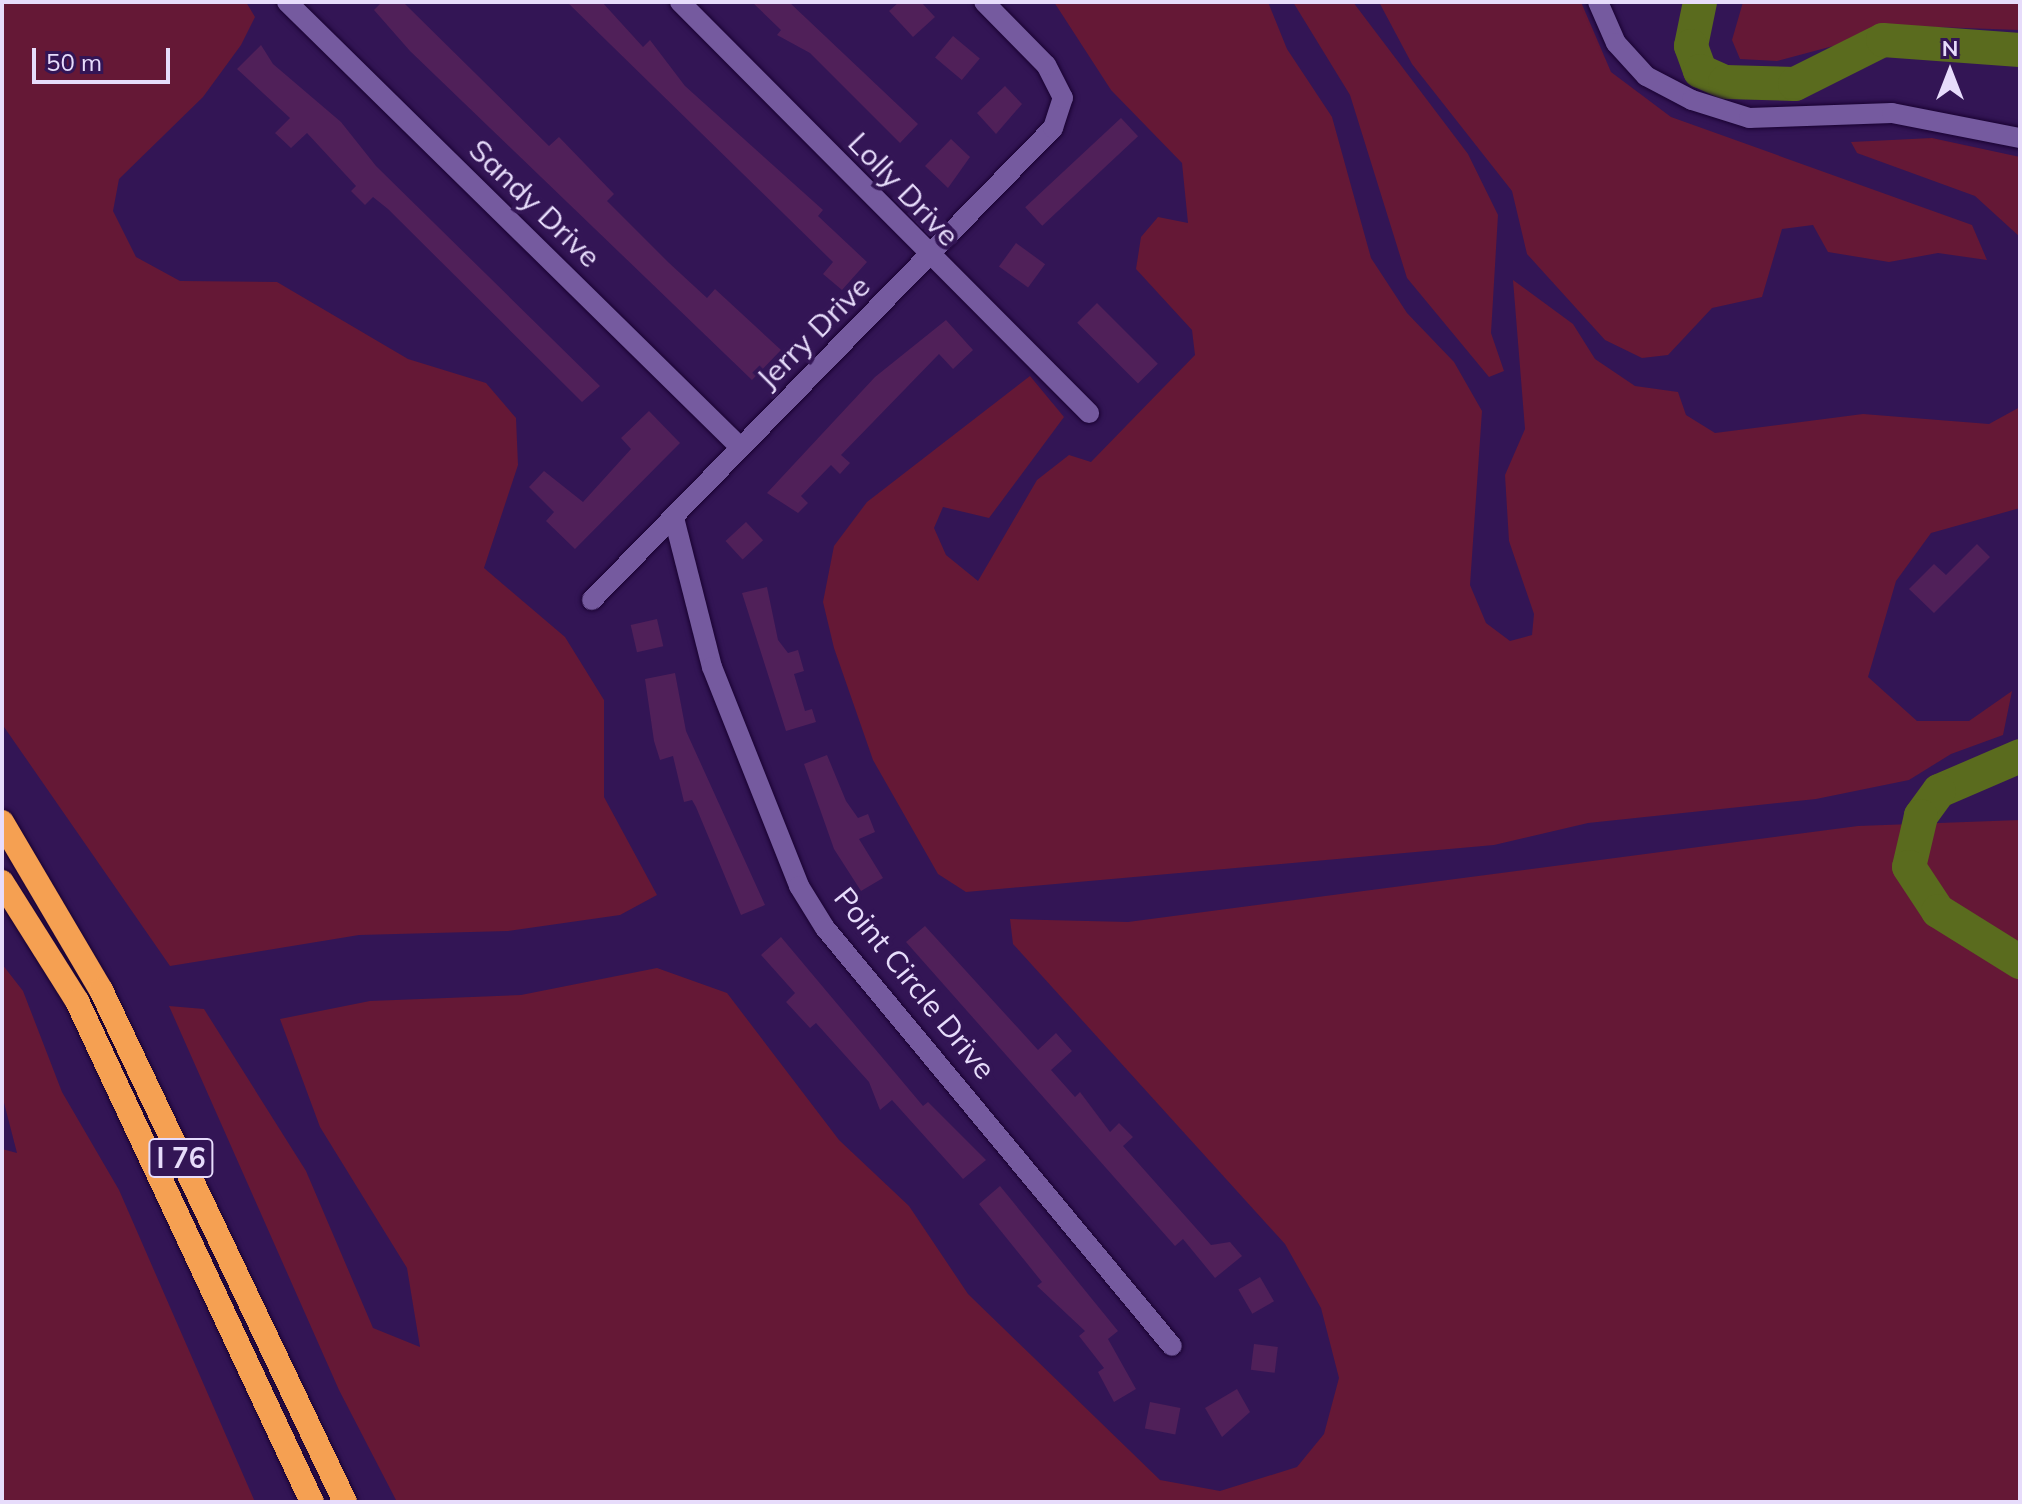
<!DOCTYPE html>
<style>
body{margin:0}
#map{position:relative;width:2022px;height:1504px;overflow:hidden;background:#331555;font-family:Mulish,sans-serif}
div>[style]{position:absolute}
.green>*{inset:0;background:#651836}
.river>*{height:34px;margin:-17px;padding:0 17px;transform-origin:17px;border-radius:17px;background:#5a6b1e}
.building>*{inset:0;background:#502059;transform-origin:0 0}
.roads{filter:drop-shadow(0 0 2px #190231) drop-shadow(0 0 2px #190231)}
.minor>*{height:20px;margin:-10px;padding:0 10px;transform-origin:10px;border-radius:10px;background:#755a9f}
.tertiary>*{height:20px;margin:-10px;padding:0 10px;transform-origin:10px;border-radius:10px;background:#755a9f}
.motorway>*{height:24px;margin:-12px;padding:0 12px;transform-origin:12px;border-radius:12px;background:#f5a052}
span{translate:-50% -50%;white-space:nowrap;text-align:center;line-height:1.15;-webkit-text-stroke:8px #331555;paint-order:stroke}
.shield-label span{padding:2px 6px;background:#331555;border:2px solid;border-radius:6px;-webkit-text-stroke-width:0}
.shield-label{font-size:28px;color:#e7dcfb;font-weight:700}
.street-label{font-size:30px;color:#e7dcfb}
.frame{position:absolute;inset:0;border:4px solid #e7dcfb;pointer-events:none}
.north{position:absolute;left:1910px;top:32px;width:80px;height:80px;-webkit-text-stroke:6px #331555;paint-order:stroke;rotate:0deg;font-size:22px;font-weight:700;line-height:32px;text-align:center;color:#e7dcfb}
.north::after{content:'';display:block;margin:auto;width:28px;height:36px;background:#e7dcfb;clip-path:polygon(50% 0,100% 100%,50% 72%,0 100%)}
.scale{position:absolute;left:32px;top:48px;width:138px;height:36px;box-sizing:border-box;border:4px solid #e7dcfb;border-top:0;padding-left:10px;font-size:24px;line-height:28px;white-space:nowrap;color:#e7dcfb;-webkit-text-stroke:6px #331555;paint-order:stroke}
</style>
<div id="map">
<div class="green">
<i style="clip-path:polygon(2px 2px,246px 2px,255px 17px,241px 45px,203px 97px,119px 179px,113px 211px,136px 257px,180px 281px,277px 282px,408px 359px,486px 383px,516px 418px,518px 465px,484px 568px,565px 637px,604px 700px,604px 797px,657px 895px,620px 915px,508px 931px,359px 935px,170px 966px,2px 724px)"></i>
<i style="clip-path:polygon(1054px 2px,1268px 2px,1287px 49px,1332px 117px,1371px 258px,1407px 313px,1454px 362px,1482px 411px,1470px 585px,1486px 623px,1510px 641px,1532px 635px,1534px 614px,1509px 541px,1505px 475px,1525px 429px,1513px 280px,1573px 324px,1595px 359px,1635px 386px,1678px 392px,1686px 415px,1715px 433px,1863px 414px,1989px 424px,2020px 407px,2020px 508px,1931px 533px,1896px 581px,1868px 677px,1917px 721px,1969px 721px,2012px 691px,2003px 735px,1951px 754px,1909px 780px,1816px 799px,1588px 823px,1494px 845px,966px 892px,938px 874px,873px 760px,834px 648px,823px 602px,834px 546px,867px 502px,1030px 376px,1064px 417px,989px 518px,943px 507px,934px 528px,946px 555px,978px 581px,1037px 480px,1069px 455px,1091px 462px,1195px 355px,1192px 330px,1136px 269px,1141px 237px,1158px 217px,1188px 223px,1182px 163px,1111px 90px)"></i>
<i style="clip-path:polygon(1293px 2px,1353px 2px,1468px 154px,1498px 215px,1491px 333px,1504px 371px,1489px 377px,1407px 278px,1350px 95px)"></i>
<i style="clip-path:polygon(1379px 2px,1581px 2px,1611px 72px,1671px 117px,1972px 225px,1987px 260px,1938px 253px,1889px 262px,1828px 252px,1813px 225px,1782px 229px,1762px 297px,1712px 308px,1668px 355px,1642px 358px,1605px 340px,1527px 254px,1512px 191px,1412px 64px)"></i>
<i style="clip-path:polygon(1743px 2px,2020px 2px,2020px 30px,1908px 26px,1777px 61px,1740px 59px,1732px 40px)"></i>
<i style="clip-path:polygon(1932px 138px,2020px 157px,2020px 237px,1975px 196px,1857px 153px,1851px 142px)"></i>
<i style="clip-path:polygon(2020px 820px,2020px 1502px,397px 1502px,339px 1390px,169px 1006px,204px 1009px,306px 1171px,373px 1328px,420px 1347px,407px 1268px,320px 1127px,280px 1019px,370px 1001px,521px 995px,657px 968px,727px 993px,839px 1140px,909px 1206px,968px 1294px,1160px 1480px,1220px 1491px,1297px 1467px,1324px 1434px,1339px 1378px,1321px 1308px,1285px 1244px,1013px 944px,1010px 919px,1128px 922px,1858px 826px)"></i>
<i style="clip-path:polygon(2px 964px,23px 991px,62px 1092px,119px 1190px,255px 1502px,2px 1502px,2px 1149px,17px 1153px,2px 1095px)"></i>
</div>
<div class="river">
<i style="left:1700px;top:2px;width:45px;rotate:101.6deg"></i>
<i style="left:1691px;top:46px;width:27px;rotate:70deg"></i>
<i style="left:1700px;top:71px;width:27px;rotate:24deg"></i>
<i style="left:1725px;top:82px;width:70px;rotate:1.6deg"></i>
<i style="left:1795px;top:84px;width:98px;rotate:-26.6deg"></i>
<i style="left:1883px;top:40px;width:137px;rotate:4.2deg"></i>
<i style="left:2020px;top:756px;width:88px;rotate:156.6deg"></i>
<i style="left:1939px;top:791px;width:31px;rotate:126deg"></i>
<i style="left:1921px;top:816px;width:52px;rotate:103.2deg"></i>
<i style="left:1909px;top:867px;width:53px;rotate:56.6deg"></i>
<i style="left:1938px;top:911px;width:97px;rotate:31.9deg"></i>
</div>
<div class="building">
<i style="clip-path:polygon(382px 2px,403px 2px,549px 146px,559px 137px,614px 194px,607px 201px,668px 262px,707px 298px,715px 289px,781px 350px,752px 380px,410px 51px,374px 10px)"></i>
<i style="clip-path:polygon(567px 2px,602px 2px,643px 47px,650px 40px,685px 86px,823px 210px,818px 216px,867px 262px,842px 290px,823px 274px,833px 262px)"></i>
<i style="clip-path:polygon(752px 2px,789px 2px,918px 124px,900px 143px,810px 53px,777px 35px,781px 30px)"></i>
<i style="clip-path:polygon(899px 2px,921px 2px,935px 17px,913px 37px,889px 11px)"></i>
<i style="left:953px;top:36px;width:35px;height:28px;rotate:40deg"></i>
<i style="clip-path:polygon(261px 45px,273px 64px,341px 122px,376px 166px,600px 386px,582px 402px,388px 209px,373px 197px,365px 205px,351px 191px,356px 186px,307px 133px,291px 148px,275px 133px,290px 118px,237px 69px)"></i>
<i style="clip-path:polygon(1005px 86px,1022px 104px,996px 134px,977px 113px)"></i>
<i style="left:1121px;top:118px;width:25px;height:131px;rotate:47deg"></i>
<i style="clip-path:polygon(951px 139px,970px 157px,948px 188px,925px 166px)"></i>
<i style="left:1016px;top:243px;width:36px;height:29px;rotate:36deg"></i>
<i style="left:1097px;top:303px;width:86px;height:28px;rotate:45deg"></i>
<i style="clip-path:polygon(946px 320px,973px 350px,953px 369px,939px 354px,841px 455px,850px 463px,840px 474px,831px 465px,801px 496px,808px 503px,798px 513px,767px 493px,875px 377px)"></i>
<i style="clip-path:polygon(649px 411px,680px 443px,575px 549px,546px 521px,554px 512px,529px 487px,544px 471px,583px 502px,631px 449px,621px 438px)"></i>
<i style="left:746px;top:522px;width:25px;height:28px;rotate:47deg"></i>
<i style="clip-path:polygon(1977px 544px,1990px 557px,1934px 613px,1909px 589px,1934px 564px,1946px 575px)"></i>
<i style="clip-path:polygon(767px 587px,778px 640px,788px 653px,798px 650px,804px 671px,794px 674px,805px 711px,812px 709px,816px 722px,786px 731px,742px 593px)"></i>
<i style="left:657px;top:619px;width:28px;height:27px;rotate:77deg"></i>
<i style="clip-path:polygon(675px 673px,686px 731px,765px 905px,741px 915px,696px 807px,692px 800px,684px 802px,673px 756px,660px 760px,654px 741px,645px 679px)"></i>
<i style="clip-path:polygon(827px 755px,846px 801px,858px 818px,868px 814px,875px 832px,859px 839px,883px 878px,861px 891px,834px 849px,804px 764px)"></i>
<i style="clip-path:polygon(925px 926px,1038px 1050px,1056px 1033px,1072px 1051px,1051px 1070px,1075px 1097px,1080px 1092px,1110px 1132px,1119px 1123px,1133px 1137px,1123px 1146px,1211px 1245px,1230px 1242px,1242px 1256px,1215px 1278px,1183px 1239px,1175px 1246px,906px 942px)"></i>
<i style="clip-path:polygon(781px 937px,923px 1106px,928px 1102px,986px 1160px,963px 1179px,892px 1100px,880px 1110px,869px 1082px,816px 1023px,810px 1028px,786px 1002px,795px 993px,761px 955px)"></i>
<i style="clip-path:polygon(1000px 1186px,1118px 1331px,1108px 1339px,1136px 1389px,1114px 1402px,1098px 1372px,1104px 1368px,1079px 1336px,1085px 1331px,1037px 1286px,1042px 1282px,979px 1204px)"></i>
<i style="left:1260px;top:1277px;width:28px;height:25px;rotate:60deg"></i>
<i style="left:1254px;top:1344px;width:24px;height:26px;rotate:7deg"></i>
<i style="clip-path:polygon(1237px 1389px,1250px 1412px,1222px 1437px,1205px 1408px)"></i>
<i style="left:1150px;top:1402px;width:31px;height:27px;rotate:11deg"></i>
</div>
<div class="roads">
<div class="minor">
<i style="left:287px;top:2px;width:635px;rotate:44.49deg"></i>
<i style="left:680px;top:2px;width:580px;rotate:45.14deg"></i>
<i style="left:674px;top:518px;width:154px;rotate:75.7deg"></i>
<i style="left:712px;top:667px;width:236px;rotate:68.3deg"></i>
<i style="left:799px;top:886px;width:49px;rotate:58.2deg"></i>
<i style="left:825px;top:928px;width:543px;rotate:50.3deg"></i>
<i style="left:592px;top:600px;width:660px;rotate:-45.68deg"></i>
<i style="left:1053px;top:128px;width:32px;rotate:-72deg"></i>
<i style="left:1063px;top:98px;width:37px;rotate:-117deg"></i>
<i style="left:1046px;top:65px;width:88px;rotate:-134.5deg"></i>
</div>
<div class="tertiary">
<i style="left:1598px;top:2px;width:45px;rotate:66.3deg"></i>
<i style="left:1616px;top:43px;width:45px;rotate:47.7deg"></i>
<i style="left:1646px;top:76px;width:52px;rotate:27.6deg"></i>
<i style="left:1692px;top:100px;width:60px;rotate:17.5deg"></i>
<i style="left:1749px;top:118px;width:143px;rotate:-2deg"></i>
<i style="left:1892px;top:113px;width:130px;rotate:11.1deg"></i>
</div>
<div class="motorway">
<i style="left:2px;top:822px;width:195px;rotate:59.5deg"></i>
<i style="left:101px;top:990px;width:567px;rotate:64.52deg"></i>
<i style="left:2px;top:882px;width:141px;rotate:57.8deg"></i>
<i style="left:77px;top:1001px;width:553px;rotate:64.87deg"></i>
</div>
</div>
<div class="shield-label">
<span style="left:181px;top:1158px">I 76</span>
</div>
<div class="street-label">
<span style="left:904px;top:189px;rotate:46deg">Lolly Drive</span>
<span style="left:535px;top:203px;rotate:44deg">Sandy Drive</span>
<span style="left:813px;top:332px;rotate:-45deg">Jerry Drive</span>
<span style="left:915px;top:983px;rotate:51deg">Point Circle Drive</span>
</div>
<div class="frame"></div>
<div class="north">N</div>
<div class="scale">50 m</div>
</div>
